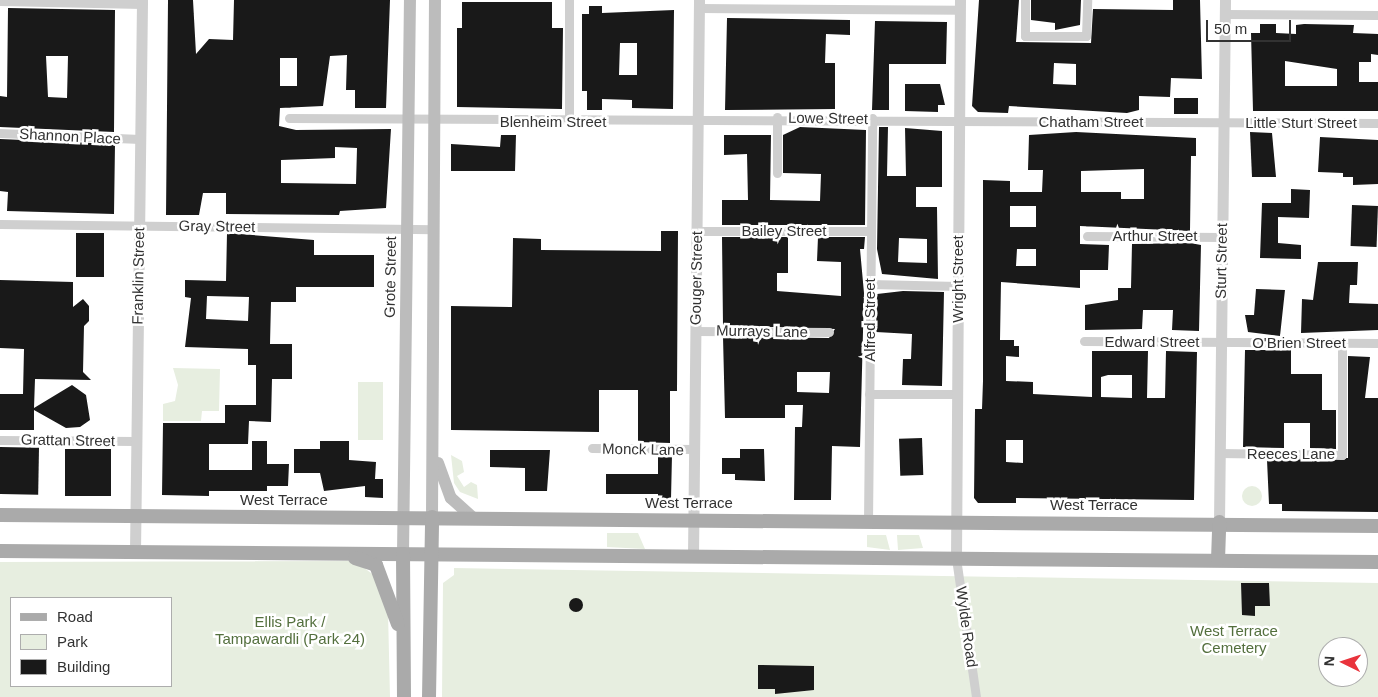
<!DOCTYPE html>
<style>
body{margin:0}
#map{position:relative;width:1378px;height:697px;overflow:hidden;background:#fff;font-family:Arial,sans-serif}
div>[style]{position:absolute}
.green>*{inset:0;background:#e7eee0;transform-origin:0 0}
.round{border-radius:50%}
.building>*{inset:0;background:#191919;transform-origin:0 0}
.minor>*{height:9px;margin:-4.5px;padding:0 4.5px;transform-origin:4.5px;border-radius:4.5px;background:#cfcfcf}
.tertiary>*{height:11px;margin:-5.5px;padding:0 5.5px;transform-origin:5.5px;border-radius:5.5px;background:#cfcfcf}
.secondary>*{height:12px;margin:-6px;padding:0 6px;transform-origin:6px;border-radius:6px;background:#bcbcbc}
.primary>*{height:14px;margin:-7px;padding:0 7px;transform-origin:7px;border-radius:7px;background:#aaa}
span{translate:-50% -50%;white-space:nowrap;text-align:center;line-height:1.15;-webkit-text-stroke:5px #fff;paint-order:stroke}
.street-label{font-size:15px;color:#323232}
.park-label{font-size:15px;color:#536f3d}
.legend{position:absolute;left:10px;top:597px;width:162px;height:90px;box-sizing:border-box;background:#fff;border:1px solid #adadad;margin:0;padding:6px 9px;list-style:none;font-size:15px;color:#323232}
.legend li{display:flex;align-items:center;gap:10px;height:25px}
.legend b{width:25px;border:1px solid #adadad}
.north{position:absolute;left:1318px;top:637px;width:50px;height:50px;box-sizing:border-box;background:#fff;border:1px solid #adadad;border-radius:50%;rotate:274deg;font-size:14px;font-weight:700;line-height:20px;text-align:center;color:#323232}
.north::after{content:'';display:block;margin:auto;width:18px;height:22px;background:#e9333c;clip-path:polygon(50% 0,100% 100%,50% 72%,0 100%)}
.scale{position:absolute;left:1206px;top:20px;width:85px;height:22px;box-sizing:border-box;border:2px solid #323232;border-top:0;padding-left:6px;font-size:15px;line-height:18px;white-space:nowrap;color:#323232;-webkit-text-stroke:4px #fff;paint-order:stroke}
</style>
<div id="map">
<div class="green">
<i style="clip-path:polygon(173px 368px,220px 369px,219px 411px,202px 411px,201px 421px,163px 421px,163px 404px,175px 401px,178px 385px)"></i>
<i style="left:358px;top:382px;width:25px;height:58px"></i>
<i style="clip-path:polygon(451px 455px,462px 461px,464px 472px,457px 476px,464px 487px,471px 482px,477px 485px,478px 499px,460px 492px,454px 483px)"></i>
<i class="round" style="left:1242px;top:486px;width:20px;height:20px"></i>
<i style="clip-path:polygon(607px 533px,638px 533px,645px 549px,607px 547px)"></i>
<i style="clip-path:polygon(867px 535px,886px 535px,890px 550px,867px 547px)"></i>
<i style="clip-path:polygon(897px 535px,919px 535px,923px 548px,898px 550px)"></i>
<i style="clip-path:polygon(evenodd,355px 561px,375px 576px,388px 612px,390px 697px,0 697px,0 562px,355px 561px,11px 598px,171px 598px,171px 686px,11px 686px,11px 598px)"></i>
<i style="clip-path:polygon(evenodd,454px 568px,1378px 583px,1378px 697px,442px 697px,443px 583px,454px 575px,454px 568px,1328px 647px,1358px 647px,1358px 677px,1328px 677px,1328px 647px)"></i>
</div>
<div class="building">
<i style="clip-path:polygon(evenodd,168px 0,193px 0,196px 54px,209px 39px,233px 40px,234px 0,390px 0,386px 108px,355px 108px,355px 90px,346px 90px,347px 55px,330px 56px,323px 106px,280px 108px,279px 126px,296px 130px,391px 129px,386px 208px,340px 211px,339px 215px,226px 214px,226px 193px,203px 193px,199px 215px,166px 215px,168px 0,280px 58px,297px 58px,297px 86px,280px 86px,280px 58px,168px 0,335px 147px,357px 148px,356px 184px,281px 183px,281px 160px,335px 158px,335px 147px)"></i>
<i style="clip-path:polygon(evenodd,979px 0,1019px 0,1016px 42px,1091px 43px,1093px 9px,1173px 10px,1173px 0,1200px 0,1202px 79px,1171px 78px,1170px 97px,1139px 96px,1139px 110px,1127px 113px,1009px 106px,1008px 113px,978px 112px,972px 106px,979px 0,1054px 63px,1076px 64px,1076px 85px,1053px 84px,1054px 63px)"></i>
<i style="clip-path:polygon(1031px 0,1081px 0,1080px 25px,1055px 30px,1055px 23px,1031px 20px)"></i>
<i style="clip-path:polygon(462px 2px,552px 2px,552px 28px,563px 28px,562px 109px,457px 107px,457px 28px,462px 28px)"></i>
<i style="clip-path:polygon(evenodd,589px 6px,602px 6px,602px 13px,674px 10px,673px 109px,632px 108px,632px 100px,602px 99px,602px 110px,587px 110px,587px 91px,582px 91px,582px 14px,589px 14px,589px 6px,620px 43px,637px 43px,637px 75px,619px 75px,620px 43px)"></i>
<i style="clip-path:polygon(evenodd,8px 8px,115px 10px,114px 132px,0 127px,0 96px,7px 97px,8px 8px,46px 56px,68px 56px,67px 98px,48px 97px,46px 56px)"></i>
<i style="clip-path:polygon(727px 18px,850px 20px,850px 35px,826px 34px,825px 63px,835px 63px,835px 109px,725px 110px)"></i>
<i style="clip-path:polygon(875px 21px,947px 22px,946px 64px,889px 64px,889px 110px,872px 110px)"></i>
<i style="clip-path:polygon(evenodd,1260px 24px,1276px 24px,1276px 33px,1296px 34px,1296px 25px,1304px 24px,1354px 25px,1353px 33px,1378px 34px,1378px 55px,1371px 54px,1371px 62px,1359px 62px,1359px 82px,1378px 82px,1378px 111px,1253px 111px,1251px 33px,1260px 33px,1260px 24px,1285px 61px,1337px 69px,1337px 86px,1285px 86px,1285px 61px)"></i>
<i style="clip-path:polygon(905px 84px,940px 84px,945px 105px,938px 105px,938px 112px,905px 111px)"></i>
<i style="left:1174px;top:98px;width:24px;height:16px"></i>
<i style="clip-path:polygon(800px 127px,866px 130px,865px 225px,722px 225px,722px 200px,748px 200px,747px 154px,724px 155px,724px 135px,771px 135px,770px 200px,820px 201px,821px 174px,783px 173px,783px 135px)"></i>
<i style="clip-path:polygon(evenodd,879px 127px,888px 127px,887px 176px,906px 176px,905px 128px,942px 131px,942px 187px,916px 187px,916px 207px,937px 207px,938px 279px,882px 274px,877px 249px,879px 127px,899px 238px,927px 239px,927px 263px,898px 262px,899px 238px)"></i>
<i style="clip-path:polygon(evenodd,1076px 132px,1196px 138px,1196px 156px,1191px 156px,1190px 231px,1080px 226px,1080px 244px,1109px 245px,1108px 270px,1080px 270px,1080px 288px,1001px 282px,1000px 340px,1014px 340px,1014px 346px,1019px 346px,1019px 357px,1006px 356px,1006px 381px,1033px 382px,1033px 394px,1092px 397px,1092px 351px,1148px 351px,1147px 398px,1165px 398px,1166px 351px,1197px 352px,1194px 500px,1016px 498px,1016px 503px,978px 503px,974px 498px,975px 409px,982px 409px,983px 381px,983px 180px,1010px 181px,1010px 192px,1042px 192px,1043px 170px,1028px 170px,1029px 135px,1076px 132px,1144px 169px,1144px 199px,1121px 199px,1121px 192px,1081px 192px,1081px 171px,1144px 169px,1076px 132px,1010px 206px,1036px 206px,1036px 227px,1010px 227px,1010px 206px,1076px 132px,1017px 249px,1036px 249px,1036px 266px,1016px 266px,1017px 249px,1076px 132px,1108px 375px,1132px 375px,1132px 398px,1101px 397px,1101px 377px,1108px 375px,1076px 132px,1006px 440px,1023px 440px,1023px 463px,1006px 462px,1006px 440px)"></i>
<i style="clip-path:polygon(1250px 132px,1272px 133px,1276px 177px,1252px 177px)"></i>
<i style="clip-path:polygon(501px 135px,516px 135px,515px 171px,451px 171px,451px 144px,500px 147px)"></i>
<i style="clip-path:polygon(1320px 137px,1378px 140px,1378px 184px,1353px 185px,1353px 177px,1343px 177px,1343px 173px,1318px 172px)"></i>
<i style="clip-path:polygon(0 139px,115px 144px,114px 214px,7px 211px,8px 192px,0 191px)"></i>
<i style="clip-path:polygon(1291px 189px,1310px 190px,1309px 218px,1278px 217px,1278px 243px,1301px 245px,1301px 259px,1260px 258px,1262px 203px,1291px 203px)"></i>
<i style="left:1352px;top:205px;width:26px;height:41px;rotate:2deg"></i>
<i style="clip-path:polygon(661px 231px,678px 231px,677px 391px,670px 391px,670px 443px,638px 442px,638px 390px,599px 390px,599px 432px,451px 430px,451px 306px,512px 307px,513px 238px,541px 239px,541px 250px,661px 251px)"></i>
<i style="left:76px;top:233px;width:28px;height:44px"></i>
<i style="clip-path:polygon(evenodd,227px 233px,314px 240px,314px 255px,374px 255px,374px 287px,296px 287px,296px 302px,271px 302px,270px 344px,292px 344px,292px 379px,272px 379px,271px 422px,249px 421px,248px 444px,209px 444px,209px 470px,252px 470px,252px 441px,267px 441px,267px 464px,289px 464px,288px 486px,267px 486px,267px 491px,209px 491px,209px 496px,162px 495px,163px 423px,225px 423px,225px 405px,256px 405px,256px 365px,248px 365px,248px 349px,185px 347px,191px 298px,185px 297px,185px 280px,226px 281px,227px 233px,207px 296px,249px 297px,248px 321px,206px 319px,207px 296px)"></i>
<i style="clip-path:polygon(evenodd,722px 237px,788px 237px,788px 273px,777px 273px,777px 291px,841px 296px,841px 262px,817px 261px,818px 237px,865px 237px,864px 249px,860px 249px,864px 293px,860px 447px,832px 446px,831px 500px,794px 500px,795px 427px,802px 427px,803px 405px,785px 405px,785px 418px,725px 418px,723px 337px,829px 338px,835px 329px,723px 325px,722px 237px,797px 372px,830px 372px,829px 393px,797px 392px,797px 372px)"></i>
<i style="clip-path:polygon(1190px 243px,1201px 245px,1199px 331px,1172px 330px,1173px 310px,1143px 310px,1142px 329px,1085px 330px,1085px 305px,1118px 300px,1118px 288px,1131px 288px,1132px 244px)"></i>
<i style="clip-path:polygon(1318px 262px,1358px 262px,1357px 285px,1350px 285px,1349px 303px,1378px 304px,1378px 330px,1301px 333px,1302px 299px,1313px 300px)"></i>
<i style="clip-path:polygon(0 280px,73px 282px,73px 307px,83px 299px,89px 306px,89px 321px,84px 326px,83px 372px,91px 380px,35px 379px,34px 408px,72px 385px,86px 395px,90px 420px,80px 427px,66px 428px,34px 410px,34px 430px,0 430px,0 394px,23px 394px,24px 349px,0 348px)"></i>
<i style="clip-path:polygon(1256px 289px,1285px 290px,1280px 336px,1248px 332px,1245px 315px,1254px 315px)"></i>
<i style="clip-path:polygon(903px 291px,944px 292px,942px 386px,902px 385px,903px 359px,911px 359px,912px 334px,876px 332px,877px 294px)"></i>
<i style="clip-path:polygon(1245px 350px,1291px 350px,1291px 374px,1322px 374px,1322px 410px,1336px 410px,1336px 449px,1310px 448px,1310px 423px,1284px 423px,1284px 448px,1243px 447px)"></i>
<i style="clip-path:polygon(1348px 356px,1370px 357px,1365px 398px,1378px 398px,1378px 512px,1282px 511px,1282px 504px,1269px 504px,1267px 460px,1348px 458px)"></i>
<i style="left:922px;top:438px;width:37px;height:23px;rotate:88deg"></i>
<i style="clip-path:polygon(320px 441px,349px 441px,349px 460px,376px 462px,375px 479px,383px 479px,383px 498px,365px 497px,365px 486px,324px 491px,320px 473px,294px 473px,294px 449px,320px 449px)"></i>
<i style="left:0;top:447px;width:39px;height:47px;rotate:1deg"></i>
<i style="left:65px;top:449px;width:46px;height:47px"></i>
<i style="clip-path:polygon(740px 449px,764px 449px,765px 481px,735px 480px,735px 474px,722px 474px,722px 458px,740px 458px)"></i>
<i style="clip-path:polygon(490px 450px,550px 450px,547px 491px,525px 491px,525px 468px,490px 467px)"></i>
<i style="clip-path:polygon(658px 455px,672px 455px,671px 499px,658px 499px,658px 494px,606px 494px,606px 474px,658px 474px)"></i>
<i style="clip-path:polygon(1241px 583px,1269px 583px,1270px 606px,1255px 606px,1255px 616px,1242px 615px)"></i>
<i class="round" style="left:569px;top:598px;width:14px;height:14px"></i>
<i style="clip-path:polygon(758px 665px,814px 666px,814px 690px,775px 694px,775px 689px,758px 689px)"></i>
</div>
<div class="minor">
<i style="left:1025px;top:0;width:36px;rotate:90deg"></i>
<i style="left:1025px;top:36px;width:61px"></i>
<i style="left:1086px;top:36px;width:36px;rotate:-88deg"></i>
<i style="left:0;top:1px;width:142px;rotate:1.2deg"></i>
<i style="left:699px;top:8px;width:261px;rotate:0.4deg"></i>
<i style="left:1224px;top:14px;width:154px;rotate:0.4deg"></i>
<i style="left:777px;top:117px;width:56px;rotate:90deg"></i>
<i style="left:289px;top:118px;width:1089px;rotate:0.26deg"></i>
<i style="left:569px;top:122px;width:122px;rotate:-90deg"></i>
<i style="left:0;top:133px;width:140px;rotate:2.5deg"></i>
<i style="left:0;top:224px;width:434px;rotate:0.7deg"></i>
<i style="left:697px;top:231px;width:174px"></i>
<i style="left:1087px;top:236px;width:135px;rotate:0.4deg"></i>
<i style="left:870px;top:284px;width:88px;rotate:1.3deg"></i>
<i style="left:695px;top:331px;width:134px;rotate:0.4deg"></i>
<i style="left:1084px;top:341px;width:294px;rotate:0.4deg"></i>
<i style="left:869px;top:394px;width:88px"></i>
<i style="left:0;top:440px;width:136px;rotate:0.4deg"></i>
<i style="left:592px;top:448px;width:102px;rotate:0.6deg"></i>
<i style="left:1219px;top:453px;width:123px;rotate:0.9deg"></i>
<i style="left:1342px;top:455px;width:112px;rotate:-90deg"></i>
<i style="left:868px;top:522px;width:404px;rotate:-89.4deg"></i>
<i style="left:956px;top:558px;width:140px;rotate:81.8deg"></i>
</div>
<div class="tertiary">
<i style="left:1219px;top:522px;width:522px;rotate:-89.34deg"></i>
<i style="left:135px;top:552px;width:552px;rotate:-89.27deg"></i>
<i style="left:693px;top:556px;width:556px;rotate:-89.38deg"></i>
<i style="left:956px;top:558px;width:558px;rotate:-89.59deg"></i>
</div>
<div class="secondary">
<i style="left:438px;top:463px;width:37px;rotate:70deg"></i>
<i style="left:451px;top:498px;width:28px;rotate:42deg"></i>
<i style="left:432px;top:517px;width:517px;rotate:-89.67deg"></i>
<i style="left:403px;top:554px;width:554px;rotate:-89.28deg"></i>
</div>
<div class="primary">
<i style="left:0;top:515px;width:1378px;rotate:0.46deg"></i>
<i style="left:0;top:551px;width:1378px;rotate:0.46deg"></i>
<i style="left:403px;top:554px;width:143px;rotate:89.6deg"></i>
<i style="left:355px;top:558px;width:22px;rotate:18deg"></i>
<i style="left:376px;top:565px;width:63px;rotate:69.6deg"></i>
<i style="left:1218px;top:560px;width:38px;rotate:-88deg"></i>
<i style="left:429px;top:697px;width:180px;rotate:-89deg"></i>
</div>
<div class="street-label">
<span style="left:828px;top:118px;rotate:1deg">Lowe Street</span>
<span style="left:553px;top:122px">Blenheim Street</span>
<span style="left:1091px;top:122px">Chatham Street</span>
<span style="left:1301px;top:123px">Little Sturt Street</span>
<span style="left:70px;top:136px;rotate:3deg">Shannon Place</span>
<span style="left:217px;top:226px;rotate:1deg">Gray Street</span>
<span style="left:784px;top:231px">Bailey Street</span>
<span style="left:1155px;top:236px">Arthur Street</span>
<span style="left:1221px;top:261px;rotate:-89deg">Sturt Street</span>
<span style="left:138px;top:276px;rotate:-89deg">Franklin Street</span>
<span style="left:390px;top:277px;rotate:-89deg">Grote Street</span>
<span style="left:696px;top:278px;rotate:-89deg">Gouger Street</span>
<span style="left:958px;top:279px;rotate:-90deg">Wright Street</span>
<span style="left:870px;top:320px;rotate:-90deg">Alfred Street</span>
<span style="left:762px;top:331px;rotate:1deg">Murrays Lane</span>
<span style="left:1152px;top:342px">Edward Street</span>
<span style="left:1299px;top:343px">O'Brien Street</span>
<span style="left:68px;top:440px;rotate:1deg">Grattan Street</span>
<span style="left:643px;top:449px;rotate:1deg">Monck Lane</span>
<span style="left:1291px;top:454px">Reeces Lane</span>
<span style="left:284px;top:500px">West Terrace</span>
<span style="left:689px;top:503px">West Terrace</span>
<span style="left:1094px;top:505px">West Terrace</span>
<span style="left:967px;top:627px;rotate:82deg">Wylde Road</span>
</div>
<div class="park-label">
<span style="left:290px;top:630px">Ellis Park /<br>Tampawardli (Park 24)</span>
<span style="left:1234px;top:639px">West Terrace<br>Cemetery</span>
</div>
<ul class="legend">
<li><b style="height:6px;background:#aaa"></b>Road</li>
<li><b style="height:14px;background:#e7eee0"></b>Park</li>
<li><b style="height:14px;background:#191919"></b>Building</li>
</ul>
<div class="north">N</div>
<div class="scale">50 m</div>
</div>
